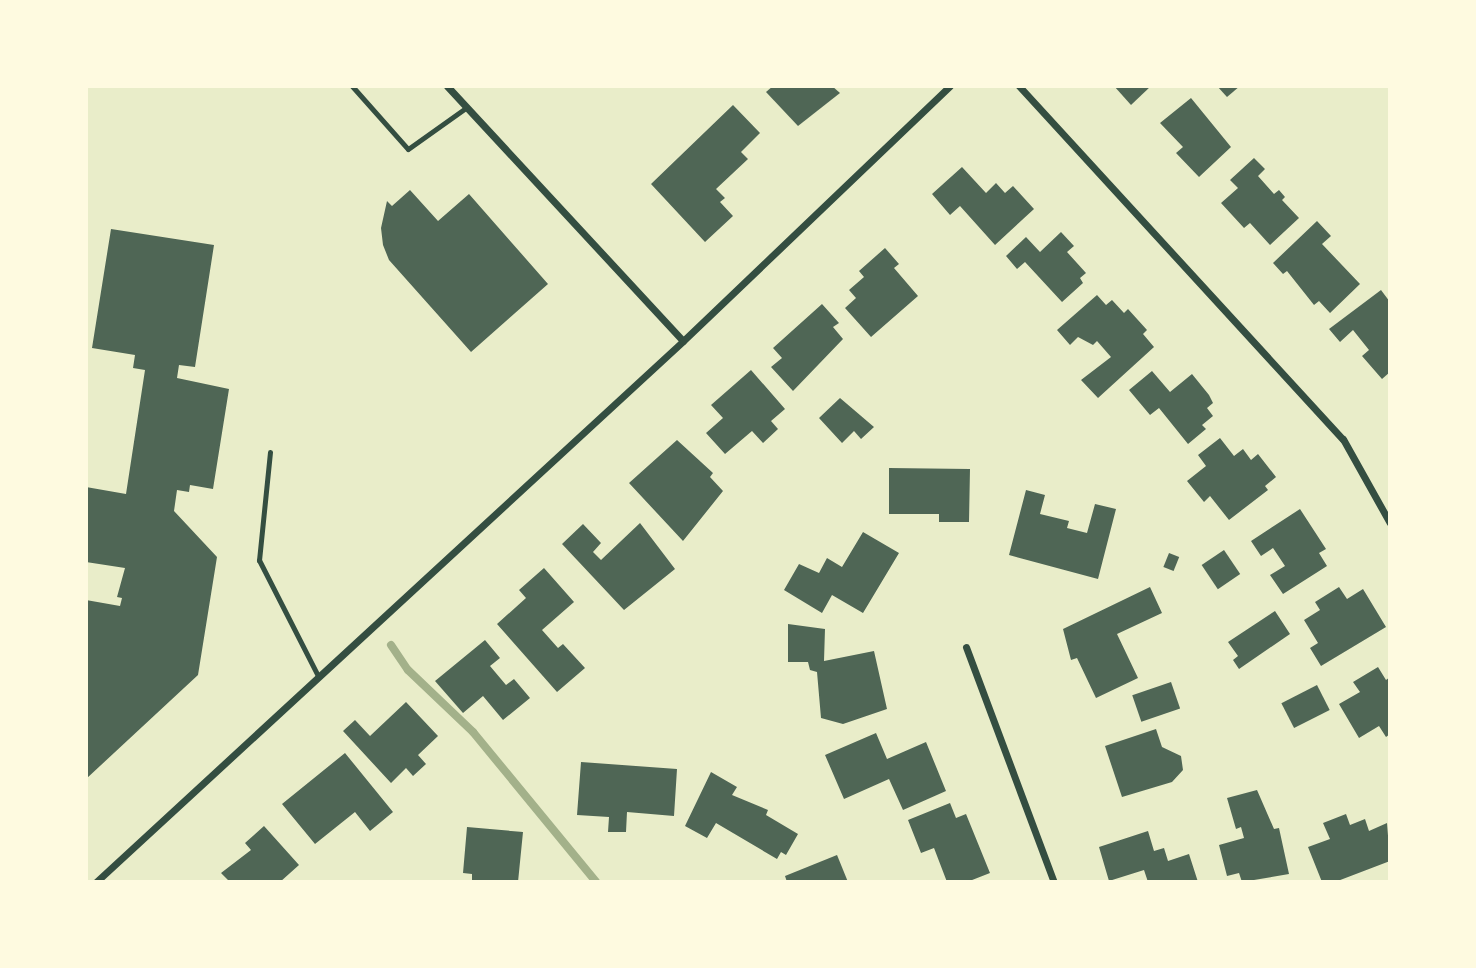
<!DOCTYPE html>
<style>
body{margin:0}
#map{position:relative;width:1476px;height:968px;overflow:hidden;background:#e9edc9;font-family:Merriweather,serif}
div>[style]{position:absolute}
.stream>*{height:8px;margin:-4px;padding:0 4px;transform-origin:4px;border-radius:4px;background:#a3b18a}
.building>*{inset:0;background:#4f6655;transform-origin:0 0}
.service>*{height:5px;margin:-2.5px;padding:0 2.5px;transform-origin:2.5px;border-radius:2.5px;background:#344e41}
.minor>*{height:7px;margin:-3.5px;padding:0 3.5px;transform-origin:3.5px;border-radius:3.5px;background:#344e41}
span{translate:-50% -50%;white-space:nowrap;text-align:center;line-height:1.15;-webkit-text-stroke:7px #fefae0;paint-order:stroke}
.frame{position:absolute;inset:0;border:88px solid #fefae0;pointer-events:none}
</style>
<div id="map">
<div class="stream">
<i style="left:391px;top:645px;width:30px;rotate:56deg"></i>
<i style="left:408px;top:670px;width:90px;rotate:43.6deg"></i>
<i style="left:473px;top:732px;width:194px;rotate:50.6deg"></i>
</div>
<div class="building">
<i style="clip-path:polygon(773px 86px,832px 86px,840px 93px,798px 126px,766px 92px)"></i>
<i style="clip-path:polygon(1114px 86px,1151px 86px,1131px 105px)"></i>
<i style="clip-path:polygon(1217px 86px,1240px 86px,1227px 97px)"></i>
<i style="clip-path:polygon(1191px 98px,1231px 147px,1199px 177px,1176px 153px,1183px 147px,1160px 123px)"></i>
<i style="clip-path:polygon(733px 105px,760px 133px,741px 152px,748px 159px,716px 189px,725px 198px,720px 202px,733px 216px,705px 242px,651px 184px)"></i>
<i style="clip-path:polygon(1254px 158px,1265px 169px,1258px 176px,1274px 194px,1279px 190px,1285px 197px,1282px 200px,1299px 218px,1270px 245px,1250px 223px,1244px 228px,1221px 203px,1238px 188px,1230px 180px)"></i>
<i style="clip-path:polygon(962px 167px,986px 193px,996px 183px,1005px 193px,1013px 186px,1034px 209px,995px 245px,960px 206px,950px 215px,932px 194px)"></i>
<i style="clip-path:polygon(410px 190px,438px 221px,469px 194px,548px 284px,471px 352px,389px 260px,383px 245px,381px 228px,387px 201px,392px 206px)"></i>
<i style="clip-path:polygon(1317px 221px,1331px 236px,1322px 244px,1360px 284px,1330px 313px,1319px 301px,1314px 305px,1287px 271px,1283px 274px,1273px 263px)"></i>
<i style="clip-path:polygon(111px 229px,214px 245px,195px 367px,179px 365px,177px 378px,229px 389px,213px 489px,190px 485px,189px 492px,177px 490px,174px 511px,217px 557px,198px 675px,86px 779px,86px 600px,120px 606px,122px 598px,117px 597px,125px 568px,86px 562px,86px 487px,126px 494px,145px 370px,133px 368px,135px 355px,92px 348px)"></i>
<i style="clip-path:polygon(1061px 232px,1074px 246px,1067px 252px,1086px 273px,1080px 278px,1083px 283px,1062px 302px,1025px 262px,1017px 269px,1006px 256px,1026px 237px,1040px 252px)"></i>
<i style="clip-path:polygon(885px 248px,899px 264px,894px 268px,918px 296px,871px 337px,845px 308px,856px 298px,849px 290px,864px 277px,859px 271px)"></i>
<i style="clip-path:polygon(1381px 290px,1390px 302px,1390px 372px,1382px 379px,1362px 356px,1369px 350px,1353px 330px,1340px 342px,1329px 329px)"></i>
<i style="clip-path:polygon(1097px 295px,1106px 305px,1112px 300px,1124px 313px,1128px 309px,1147px 330px,1143px 334px,1154px 347px,1098px 398px,1081px 380px,1111px 357px,1097px 341px,1093px 345px,1078px 337px,1070px 345px,1057px 330px)"></i>
<i style="clip-path:polygon(822px 304px,839px 323px,833px 327px,843px 339px,793px 391px,771px 367px,782px 358px,773px 348px)"></i>
<i style="clip-path:polygon(751px 370px,785px 409px,771px 421px,778px 429px,763px 443px,752px 431px,725px 454px,706px 433px,723px 418px,711px 405px)"></i>
<i style="clip-path:polygon(1152px 371px,1170px 392px,1192px 374px,1209px 395px,1213px 403px,1207px 408px,1213px 416px,1202px 425px,1206px 429px,1188px 444px,1159px 408px,1150px 415px,1129px 390px)"></i>
<i style="clip-path:polygon(840px 398px,874px 427px,861px 439px,854px 431px,842px 443px,819px 418px)"></i>
<i style="clip-path:polygon(1220px 438px,1234px 456px,1243px 449px,1251px 460px,1258px 454px,1276px 477px,1265px 486px,1268px 490px,1229px 520px,1210px 496px,1204px 502px,1187px 481px,1206px 466px,1198px 455px)"></i>
<i style="clip-path:polygon(677px 440px,713px 473px,710px 477px,723px 491px,683px 541px,629px 483px)"></i>
<i style="clip-path:polygon(889px 468px,970px 469px,969px 522px,939px 522px,939px 514px,889px 514px)"></i>
<i style="clip-path:polygon(1026px 490px,1045px 495px,1040px 514px,1069px 521px,1067px 528px,1087px 533px,1095px 504px,1116px 509px,1098px 579px,1009px 555px)"></i>
<i style="clip-path:polygon(1300px 509px,1326px 549px,1319px 553px,1327px 566px,1283px 594px,1270px 575px,1285px 566px,1273px 548px,1261px 556px,1251px 541px)"></i>
<i style="clip-path:polygon(640px 523px,675px 569px,624px 610px,562px 544px,583px 524px,601px 543px,593px 552px,601px 560px)"></i>
<i style="clip-path:polygon(863px 532px,899px 553px,863px 613px,832px 595px,822px 613px,784px 590px,799px 564px,819px 573px,827px 558px,842px 567px)"></i>
<i style="left:1224px;top:550px;width:29px;height:27px;rotate:56deg"></i>
<i style="left:1169px;top:553px;width:11px;height:15px;rotate:22deg"></i>
<i style="clip-path:polygon(544px 568px,574px 602px,542px 630px,558px 648px,563px 644px,585px 668px,557px 692px,497px 624px,526px 598px,519px 590px)"></i>
<i style="clip-path:polygon(1150px 587px,1162px 613px,1117px 634px,1138px 678px,1096px 698px,1077px 658px,1071px 660px,1063px 629px)"></i>
<i style="clip-path:polygon(1339px 587px,1347px 599px,1363px 589px,1386px 627px,1321px 666px,1310px 648px,1318px 643px,1304px 620px,1320px 610px,1315px 602px)"></i>
<i style="clip-path:polygon(1275px 611px,1290px 634px,1239px 669px,1233px 660px,1238px 656px,1228px 642px)"></i>
<i style="clip-path:polygon(788px 624px,825px 629px,824px 661px,874px 651px,887px 709px,843px 724px,821px 718px,817px 672px,810px 670px,808px 662px,788px 662px)"></i>
<i style="clip-path:polygon(485px 640px,500px 658px,490px 666px,506px 685px,514px 679px,530px 698px,503px 720px,483px 696px,463px 713px,435px 681px)"></i>
<i style="clip-path:polygon(1378px 667px,1386px 680px,1390px 677px,1390px 734px,1386px 737px,1379px 726px,1359px 738px,1339px 704px,1360px 692px,1353px 682px)"></i>
<i style="left:1171px;top:682px;width:28px;height:41px;rotate:71deg"></i>
<i style="left:1317px;top:685px;width:28px;height:40px;rotate:63deg"></i>
<i style="clip-path:polygon(406px 702px,438px 736px,418px 755px,426px 764px,413px 776px,406px 768px,391px 783px,343px 731px,355px 720px,370px 736px)"></i>
<i style="clip-path:polygon(1156px 729px,1162px 747px,1181px 756px,1183px 770px,1172px 782px,1122px 797px,1105px 746px)"></i>
<i style="clip-path:polygon(876px 733px,887px 759px,926px 742px,946px 791px,903px 810px,889px 779px,844px 799px,825px 755px)"></i>
<i style="clip-path:polygon(345px 753px,393px 812px,370px 831px,355px 812px,315px 844px,282px 804px)"></i>
<i style="clip-path:polygon(581px 762px,677px 769px,674px 816px,627px 812px,626px 832px,608px 832px,609px 817px,577px 815px)"></i>
<i style="clip-path:polygon(711px 772px,737px 787px,732px 795px,768px 810px,766px 815px,798px 834px,786px 855px,781px 852px,777px 859px,716px 823px,707px 838px,685px 826px)"></i>
<i style="clip-path:polygon(1257px 790px,1274px 829px,1279px 828px,1289px 874px,1242px 882px,1239px 873px,1227px 876px,1219px 845px,1244px 838px,1241px 827px,1236px 829px,1227px 798px)"></i>
<i style="clip-path:polygon(950px 803px,956px 818px,966px 814px,990px 873px,967px 882px,947px 882px,934px 848px,921px 853px,908px 820px)"></i>
<i style="clip-path:polygon(1346px 814px,1350px 825px,1365px 819px,1369px 831px,1387px 823px,1390px 861px,1335px 882px,1322px 882px,1308px 847px,1330px 839px,1323px 823px)"></i>
<i style="clip-path:polygon(264px 826px,299px 865px,280px 882px,230px 882px,221px 873px,251px 850px,245px 843px)"></i>
<i style="clip-path:polygon(467px 827px,523px 832px,518px 882px,472px 882px,472px 874px,463px 873px)"></i>
<i style="clip-path:polygon(1148px 831px,1154px 851px,1164px 848px,1168px 861px,1189px 854px,1198px 882px,1148px 882px,1144px 870px,1109px 881px,1099px 847px)"></i>
<i style="clip-path:polygon(837px 855px,848px 882px,787px 882px,785px 876px)"></i>
</div>
<div class="service">
<i style="left:352px;top:86px;width:84px;rotate:48.4deg"></i>
<i style="left:408px;top:149px;width:72px;rotate:-35.4deg"></i>
<i style="left:270px;top:452px;width:109px;rotate:95.8deg"></i>
<i style="left:259px;top:560px;width:130px;rotate:63deg"></i>
</div>
<div class="minor">
<i style="left:447px;top:86px;width:347px;rotate:47.2deg"></i>
<i style="left:1019px;top:86px;width:479px;rotate:47.5deg"></i>
<i style="left:1343px;top:439px;width:96px;rotate:60.8deg"></i>
<i style="left:966px;top:647px;width:251px;rotate:69.5deg"></i>
<i style="left:96px;top:882px;width:798px;rotate:-42.66deg"></i>
<i style="left:683px;top:341px;width:369px;rotate:-43.7deg"></i>
</div>
<div class="frame"></div>
</div>
